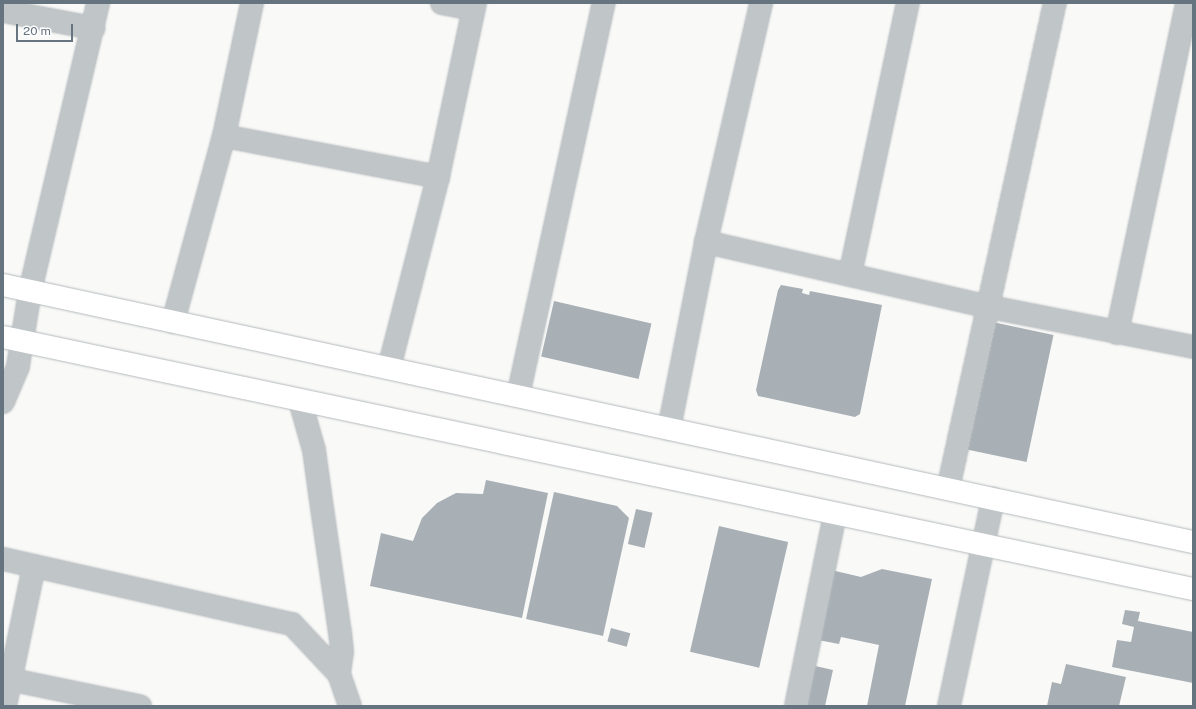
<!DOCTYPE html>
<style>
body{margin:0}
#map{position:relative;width:1196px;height:709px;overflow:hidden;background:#f9f9f7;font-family:"Public Sans",sans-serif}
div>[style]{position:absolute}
.building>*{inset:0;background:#a8b0b6;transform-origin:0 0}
.roads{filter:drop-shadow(0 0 1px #b4b9bd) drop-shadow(0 0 1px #b4b9bd)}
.minor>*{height:22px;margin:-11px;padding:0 11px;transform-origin:11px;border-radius:11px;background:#c0c5c8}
.major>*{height:22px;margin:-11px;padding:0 11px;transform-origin:11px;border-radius:11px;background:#fff}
span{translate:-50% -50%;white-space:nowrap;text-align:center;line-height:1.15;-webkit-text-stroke:4px #fff;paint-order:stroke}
.frame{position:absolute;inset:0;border:4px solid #667480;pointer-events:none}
.scale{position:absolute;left:16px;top:24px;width:57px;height:18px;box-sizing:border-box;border:2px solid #667480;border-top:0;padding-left:5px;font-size:12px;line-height:14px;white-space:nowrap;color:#667480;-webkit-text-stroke:3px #fff;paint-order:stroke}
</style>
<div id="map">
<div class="building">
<i style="clip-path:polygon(781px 285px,803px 289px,802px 293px,809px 295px,810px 291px,882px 305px,860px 414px,855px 417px,758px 396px,756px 390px,778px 290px)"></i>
<i style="left:554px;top:301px;width:100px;height:57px;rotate:13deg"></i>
<i style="left:988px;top:321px;width:67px;height:130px;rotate:12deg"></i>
<i style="clip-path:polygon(486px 480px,548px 493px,522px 618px,370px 586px,381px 533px,413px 541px,422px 518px,437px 503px,456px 493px,483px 494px)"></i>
<i style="clip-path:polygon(554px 492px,617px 506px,629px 518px,603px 636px,526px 619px)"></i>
<i style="left:636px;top:509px;width:17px;height:36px;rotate:13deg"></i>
<i style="left:719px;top:526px;width:71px;height:129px;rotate:13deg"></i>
<i style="clip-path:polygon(827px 569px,861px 577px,882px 569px,932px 579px,905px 706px,867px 706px,879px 645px,841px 637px,839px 644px,813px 639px)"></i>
<i style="clip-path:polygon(1125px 610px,1140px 612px,1138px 621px,1193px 632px,1193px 683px,1112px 667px,1117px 640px,1131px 642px,1134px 627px,1122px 624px)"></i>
<i style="left:611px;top:628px;width:20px;height:14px;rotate:15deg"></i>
<i style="clip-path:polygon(1066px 664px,1126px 677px,1119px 706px,1047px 706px,1052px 682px,1061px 684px)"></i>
<i style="clip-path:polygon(811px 665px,833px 670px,825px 706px,803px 706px)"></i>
</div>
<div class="roads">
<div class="minor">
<i style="left:442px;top:3px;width:32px;rotate:11deg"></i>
<i style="left:3px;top:11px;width:92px;rotate:10.7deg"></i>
<i style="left:224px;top:136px;width:218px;rotate:10.8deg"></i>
<i style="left:706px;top:242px;width:291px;rotate:12.9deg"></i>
<i style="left:990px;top:307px;width:207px;rotate:11.1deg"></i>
<i style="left:850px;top:275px;width:278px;rotate:-78deg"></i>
<i style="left:173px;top:322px;width:193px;rotate:-74.7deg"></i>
<i style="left:224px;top:136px;width:136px;rotate:-78.1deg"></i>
<i style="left:1117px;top:333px;width:337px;rotate:-78deg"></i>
<i style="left:389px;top:368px;width:197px;rotate:-75.6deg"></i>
<i style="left:438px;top:177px;width:178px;rotate:-78deg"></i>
<i style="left:518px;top:396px;width:402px;rotate:-77.7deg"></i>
<i style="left:300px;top:401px;width:51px;rotate:74.1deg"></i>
<i style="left:314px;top:450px;width:44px;rotate:82.2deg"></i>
<i style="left:320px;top:494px;width:139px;rotate:81.8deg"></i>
<i style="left:340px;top:632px;width:20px;rotate:84deg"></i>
<i style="left:342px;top:652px;width:22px;rotate:98deg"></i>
<i style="left:3px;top:402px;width:39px;rotate:-67deg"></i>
<i style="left:18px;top:366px;width:76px;rotate:-80.9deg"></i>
<i style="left:30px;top:291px;width:296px;rotate:-76.7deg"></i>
<i style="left:669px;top:429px;width:191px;rotate:-78.8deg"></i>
<i style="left:706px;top:242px;width:245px;rotate:-77deg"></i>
<i style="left:948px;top:489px;width:498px;rotate:-77.6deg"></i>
<i style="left:3px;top:559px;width:296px;rotate:12.7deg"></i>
<i style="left:292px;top:624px;width:69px;rotate:46.8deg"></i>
<i style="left:339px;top:674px;width:34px;rotate:71deg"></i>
<i style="left:3px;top:678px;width:140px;rotate:11.6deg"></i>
<i style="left:5px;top:706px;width:143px;rotate:-78.3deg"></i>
<i style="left:796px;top:706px;width:196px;rotate:-78.5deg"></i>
<i style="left:949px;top:706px;width:212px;rotate:-78deg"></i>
</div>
<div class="major">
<i style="left:3px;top:285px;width:1217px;rotate:12.19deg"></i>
<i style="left:3px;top:337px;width:1216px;rotate:11.96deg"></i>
</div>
</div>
<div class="frame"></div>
<div class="scale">20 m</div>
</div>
